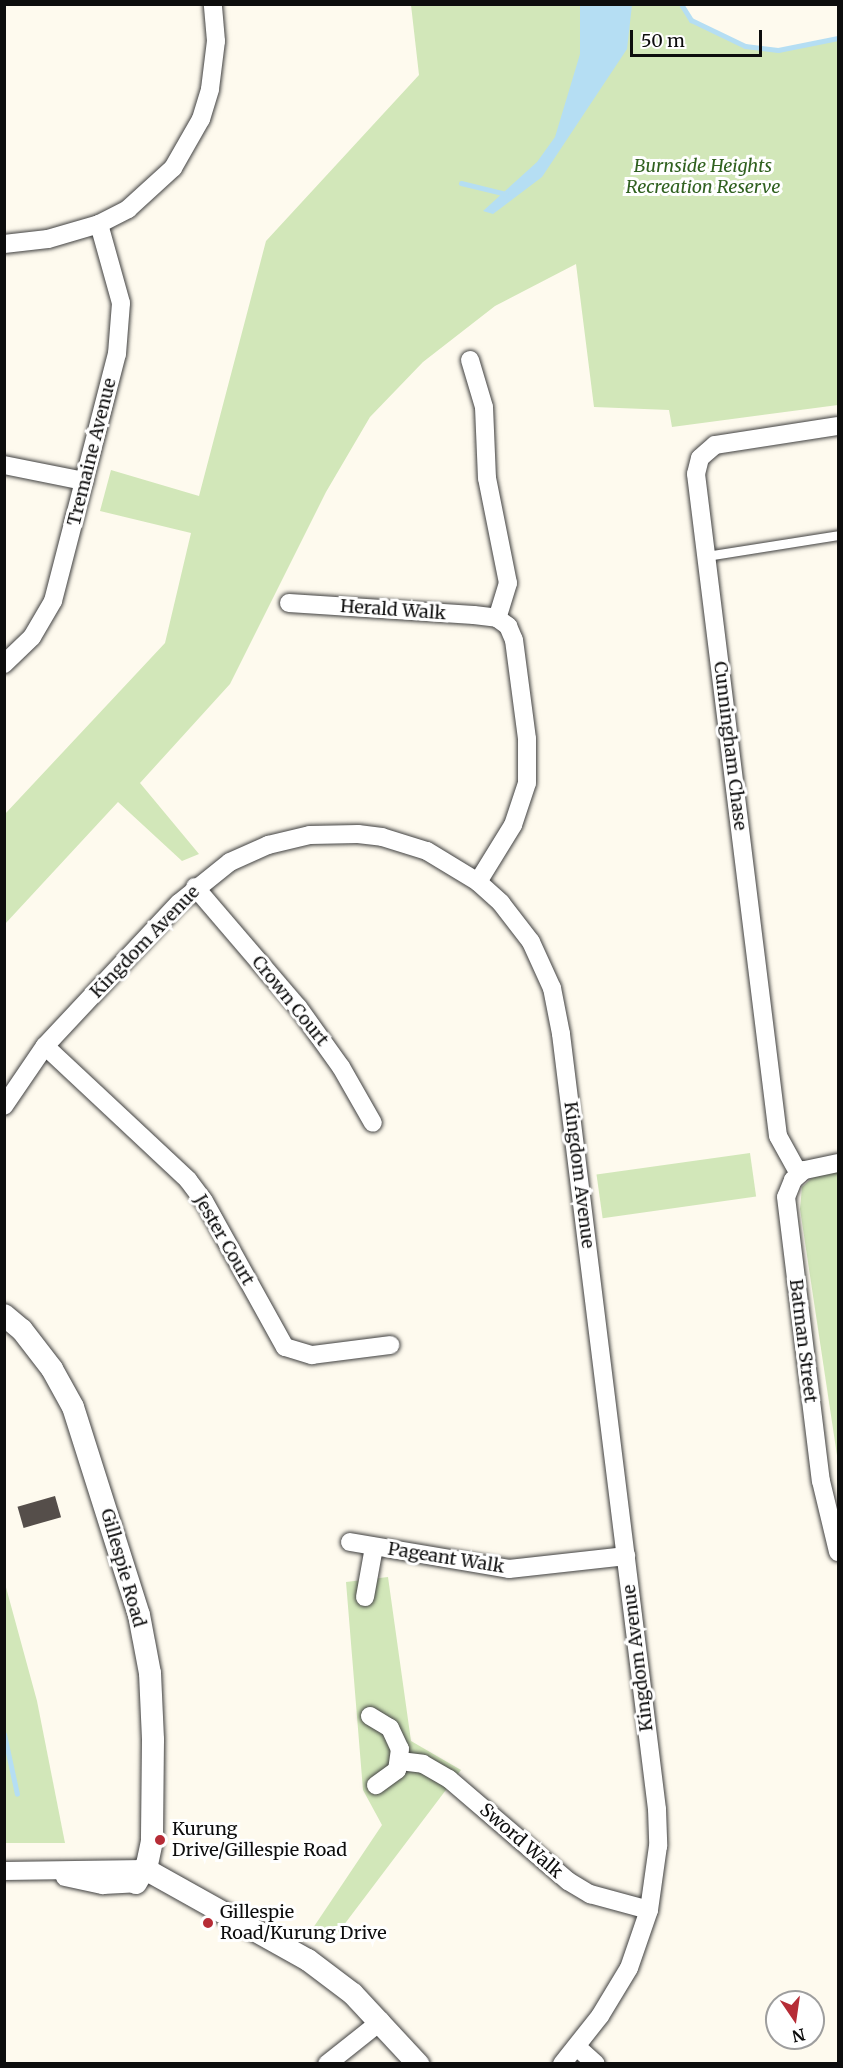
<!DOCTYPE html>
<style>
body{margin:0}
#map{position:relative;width:843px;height:2068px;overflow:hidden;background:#fefaee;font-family:Merriweather,serif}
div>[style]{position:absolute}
.green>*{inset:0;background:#d2e7b9;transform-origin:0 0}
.water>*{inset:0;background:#b5def3}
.stream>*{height:5px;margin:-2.5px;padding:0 2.5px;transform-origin:2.5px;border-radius:2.5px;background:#b5def3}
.building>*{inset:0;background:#554e4a;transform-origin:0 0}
.roads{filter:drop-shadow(0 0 2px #404040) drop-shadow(0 0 2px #404040)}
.service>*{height:9px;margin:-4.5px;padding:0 4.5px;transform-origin:4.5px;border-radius:4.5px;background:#fff}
.minor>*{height:18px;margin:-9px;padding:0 9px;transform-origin:9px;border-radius:9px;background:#fff}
.tertiary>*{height:22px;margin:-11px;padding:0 11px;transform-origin:11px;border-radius:11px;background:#fff}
.dots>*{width:16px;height:16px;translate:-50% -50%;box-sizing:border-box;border:3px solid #fff;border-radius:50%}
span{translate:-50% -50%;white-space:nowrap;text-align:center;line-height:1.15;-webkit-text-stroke:6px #fff;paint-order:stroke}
.park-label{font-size:18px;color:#306120;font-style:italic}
.street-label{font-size:18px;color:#0d0d0d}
.poi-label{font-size:18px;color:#0d0d0d}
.left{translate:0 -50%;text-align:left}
.frame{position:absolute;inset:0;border:6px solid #0d0d0d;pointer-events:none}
.north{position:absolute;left:765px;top:1990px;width:60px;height:60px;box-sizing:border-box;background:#fff;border:2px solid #9e9e9e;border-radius:50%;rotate:167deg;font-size:16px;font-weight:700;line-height:24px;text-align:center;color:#0d0d0d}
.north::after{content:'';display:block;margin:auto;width:21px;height:27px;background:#b62c36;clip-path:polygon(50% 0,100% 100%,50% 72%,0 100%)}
.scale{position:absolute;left:630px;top:30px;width:132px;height:27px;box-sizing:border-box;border:3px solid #0d0d0d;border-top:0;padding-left:8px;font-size:18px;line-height:21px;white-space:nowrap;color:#0d0d0d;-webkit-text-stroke:4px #fff;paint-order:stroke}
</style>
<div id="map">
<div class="green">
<i style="clip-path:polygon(411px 5px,681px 5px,691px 20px,745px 46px,778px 50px,838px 38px,838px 405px,672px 427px,669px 410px,594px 407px,576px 264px,495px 306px,423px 362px,370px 417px,326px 492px,230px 684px,140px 783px,199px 854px,182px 861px,118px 802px,5px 924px,5px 814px,165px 643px,191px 533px,100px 511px,111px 470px,199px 496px,266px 241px,419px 75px)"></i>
<i style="left:750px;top:1153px;width:44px;height:155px;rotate:82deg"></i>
<i style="clip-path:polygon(838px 1171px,838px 1462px,800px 1209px,802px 1187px,812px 1178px)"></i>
<i style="clip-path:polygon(388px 1577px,411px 1741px,461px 1770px,331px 1942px,313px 1928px,382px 1825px,363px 1790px,346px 1582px)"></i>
<i style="clip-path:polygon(4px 1580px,37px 1701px,65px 1843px,5px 1843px)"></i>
</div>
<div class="water">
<i style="clip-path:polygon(580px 5px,632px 5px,627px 49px,542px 177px,493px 214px,483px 211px,537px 162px,555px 137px,580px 54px)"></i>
</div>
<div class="stream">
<i style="left:681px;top:4px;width:19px;rotate:58deg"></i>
<i style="left:691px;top:20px;width:60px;rotate:25.7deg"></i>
<i style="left:745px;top:46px;width:33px;rotate:7deg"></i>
<i style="left:778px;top:50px;width:61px;rotate:-11.3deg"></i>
<i style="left:461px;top:183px;width:46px;rotate:13.7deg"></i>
<i style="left:4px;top:1734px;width:61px;rotate:77.8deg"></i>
</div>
<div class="building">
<i style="left:55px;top:1496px;width:22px;height:39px;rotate:74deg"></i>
</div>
<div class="roads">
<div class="service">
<i style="left:706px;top:556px;width:134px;rotate:-9deg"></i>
</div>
<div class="minor">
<i style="left:4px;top:244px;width:44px;rotate:-6.5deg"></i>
<i style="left:48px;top:239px;width:53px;rotate:-16.4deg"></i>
<i style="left:99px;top:224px;width:33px;rotate:-27deg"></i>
<i style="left:128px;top:209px;width:61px;rotate:-42.3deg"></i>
<i style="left:173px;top:168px;width:56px;rotate:-60.3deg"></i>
<i style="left:201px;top:119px;width:31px;rotate:-73deg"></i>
<i style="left:210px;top:89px;width:48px;rotate:-82.9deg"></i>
<i style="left:216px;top:41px;width:37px;rotate:-95deg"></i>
<i style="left:470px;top:360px;width:49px;rotate:73.4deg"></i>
<i style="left:484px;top:407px;width:71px;rotate:87.6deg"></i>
<i style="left:487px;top:478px;width:107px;rotate:78.7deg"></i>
<i style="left:508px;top:583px;width:37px;rotate:107deg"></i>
<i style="left:4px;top:465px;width:82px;rotate:11.3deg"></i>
<i style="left:289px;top:603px;width:185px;rotate:3.7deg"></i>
<i style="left:474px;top:615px;width:23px;rotate:7deg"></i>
<i style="left:497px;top:618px;width:14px;rotate:36deg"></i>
<i style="left:508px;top:626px;width:15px;rotate:67deg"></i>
<i style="left:514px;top:640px;width:100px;rotate:82.5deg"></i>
<i style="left:527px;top:739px;width:44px;rotate:90deg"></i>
<i style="left:527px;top:783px;width:44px;rotate:108.4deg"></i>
<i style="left:513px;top:825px;width:67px;rotate:121.6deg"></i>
<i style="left:4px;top:664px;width:39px;rotate:-44deg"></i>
<i style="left:32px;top:637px;width:42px;rotate:-59.7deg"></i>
<i style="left:53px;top:601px;width:255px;rotate:-75.5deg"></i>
<i style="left:117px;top:354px;width:51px;rotate:-85.5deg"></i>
<i style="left:121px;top:303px;width:82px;rotate:-105.6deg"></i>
<i style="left:195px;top:887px;width:158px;rotate:49.4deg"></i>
<i style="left:298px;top:1007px;width:74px;rotate:54.4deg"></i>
<i style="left:341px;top:1067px;width:64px;rotate:60.3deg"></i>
<i style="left:45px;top:1046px;width:196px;rotate:43.1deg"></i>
<i style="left:188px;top:1180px;width:26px;rotate:53deg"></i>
<i style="left:204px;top:1201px;width:167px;rotate:61deg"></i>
<i style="left:285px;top:1347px;width:28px;rotate:17deg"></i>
<i style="left:312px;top:1355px;width:79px;rotate:-7.3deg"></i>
<i style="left:4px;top:1106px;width:73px;rotate:-55.7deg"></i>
<i style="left:45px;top:1046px;width:196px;rotate:-46.9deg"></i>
<i style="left:179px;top:903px;width:65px;rotate:-38.8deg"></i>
<i style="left:230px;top:862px;width:42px;rotate:-24.1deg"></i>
<i style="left:268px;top:845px;width:43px;rotate:-13.4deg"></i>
<i style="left:310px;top:835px;width:48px;rotate:-1.2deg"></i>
<i style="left:358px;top:834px;width:24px;rotate:7deg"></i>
<i style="left:382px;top:837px;width:47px;rotate:17.3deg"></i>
<i style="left:427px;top:851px;width:60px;rotate:31.3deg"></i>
<i style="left:478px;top:882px;width:31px;rotate:42deg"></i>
<i style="left:501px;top:903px;width:49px;rotate:52.4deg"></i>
<i style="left:531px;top:942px;width:51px;rotate:65.5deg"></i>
<i style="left:552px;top:988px;width:47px;rotate:78.9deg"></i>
<i style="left:561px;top:1034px;width:781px;rotate:82.94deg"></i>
<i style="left:657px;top:1809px;width:37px;rotate:88deg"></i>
<i style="left:658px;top:1846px;width:65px;rotate:98deg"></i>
<i style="left:649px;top:1910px;width:61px;rotate:109deg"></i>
<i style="left:629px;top:1968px;width:56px;rotate:121.1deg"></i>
<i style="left:600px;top:2016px;width:61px;rotate:128.4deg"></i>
<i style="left:838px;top:1163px;width:35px;rotate:168deg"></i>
<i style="left:804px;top:1170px;width:15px;rotate:138deg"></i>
<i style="left:793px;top:1180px;width:18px;rotate:112deg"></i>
<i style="left:786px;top:1197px;width:286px;rotate:83deg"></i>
<i style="left:821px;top:1481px;width:73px;rotate:76.5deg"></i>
<i style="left:799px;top:1174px;width:43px;rotate:-118.9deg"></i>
<i style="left:778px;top:1136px;width:667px;rotate:-97.06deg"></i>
<i style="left:696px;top:474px;width:16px;rotate:-76deg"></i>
<i style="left:700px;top:458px;width:20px;rotate:-41deg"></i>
<i style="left:715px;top:445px;width:124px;rotate:-8.8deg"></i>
<i style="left:350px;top:1542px;width:161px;rotate:9.6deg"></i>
<i style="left:509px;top:1569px;width:118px;rotate:-6.3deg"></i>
<i style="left:365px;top:1597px;width:51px;rotate:-79.8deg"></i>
<i style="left:370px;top:1716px;width:23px;rotate:31deg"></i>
<i style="left:390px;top:1728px;width:23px;rotate:65deg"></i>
<i style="left:400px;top:1749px;width:21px;rotate:98deg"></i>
<i style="left:397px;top:1770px;width:26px;rotate:144deg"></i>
<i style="left:400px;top:1761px;width:23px;rotate:7deg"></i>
<i style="left:423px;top:1764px;width:30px;rotate:30deg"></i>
<i style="left:449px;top:1779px;width:157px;rotate:40.6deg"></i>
<i style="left:568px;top:1881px;width:26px;rotate:31deg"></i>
<i style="left:590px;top:1894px;width:61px;rotate:15.2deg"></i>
<i style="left:4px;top:1871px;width:141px;rotate:-0.8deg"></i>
<i style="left:65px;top:1877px;width:39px;rotate:12deg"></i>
<i style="left:103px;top:1885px;width:33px;rotate:-3deg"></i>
<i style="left:577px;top:2047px;width:25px;rotate:42deg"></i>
<i style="left:327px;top:2064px;width:69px;rotate:-38.5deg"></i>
</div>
<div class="tertiary">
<i style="left:4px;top:1315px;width:23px;rotate:40deg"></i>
<i style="left:22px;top:1330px;width:49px;rotate:52.4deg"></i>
<i style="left:52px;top:1369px;width:43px;rotate:61.1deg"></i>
<i style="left:73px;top:1407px;width:218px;rotate:72.4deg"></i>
<i style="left:139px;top:1615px;width:59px;rotate:79.3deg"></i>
<i style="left:150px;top:1673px;width:67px;rotate:87.4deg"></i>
<i style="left:153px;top:1740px;width:101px;rotate:90.6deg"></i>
<i style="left:152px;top:1841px;width:24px;rotate:102deg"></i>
<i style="left:147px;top:1864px;width:22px;rotate:120deg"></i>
<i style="left:145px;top:1869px;width:187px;rotate:29.2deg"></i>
<i style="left:308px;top:1960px;width:56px;rotate:37.1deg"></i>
<i style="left:353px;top:1994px;width:96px;rotate:47.1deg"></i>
</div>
</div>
<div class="dots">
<i style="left:160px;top:1840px;background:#b62c36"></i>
<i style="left:208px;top:1923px;background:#b62c36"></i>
</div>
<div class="park-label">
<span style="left:703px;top:177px">Burnside Heights<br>Recreation Reserve</span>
</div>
<div class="street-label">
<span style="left:92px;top:452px;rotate:-76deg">Tremaine Avenue</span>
<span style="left:393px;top:610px;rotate:4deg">Herald Walk</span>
<span style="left:730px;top:746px;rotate:83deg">Cunningham Chase</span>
<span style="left:145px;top:942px;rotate:-46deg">Kingdom Avenue</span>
<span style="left:290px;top:1001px;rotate:51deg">Crown Court</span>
<span style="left:579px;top:1175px;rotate:83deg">Kingdom Avenue</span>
<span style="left:224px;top:1240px;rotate:60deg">Jester Court</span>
<span style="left:803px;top:1341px;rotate:83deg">Batman Street</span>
<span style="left:446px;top:1558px;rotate:9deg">Pageant Walk</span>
<span style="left:123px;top:1568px;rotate:74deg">Gillespie Road</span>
<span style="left:638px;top:1658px;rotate:-97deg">Kingdom Avenue</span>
<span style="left:521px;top:1841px;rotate:41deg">Sword Walk</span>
</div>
<div class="poi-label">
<span class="left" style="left:172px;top:1840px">Kurung<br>Drive/Gillespie Road</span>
<span class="left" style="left:220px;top:1923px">Gillespie<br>Road/Kurung Drive</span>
</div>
<div class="frame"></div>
<div class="north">N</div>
<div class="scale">50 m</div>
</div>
